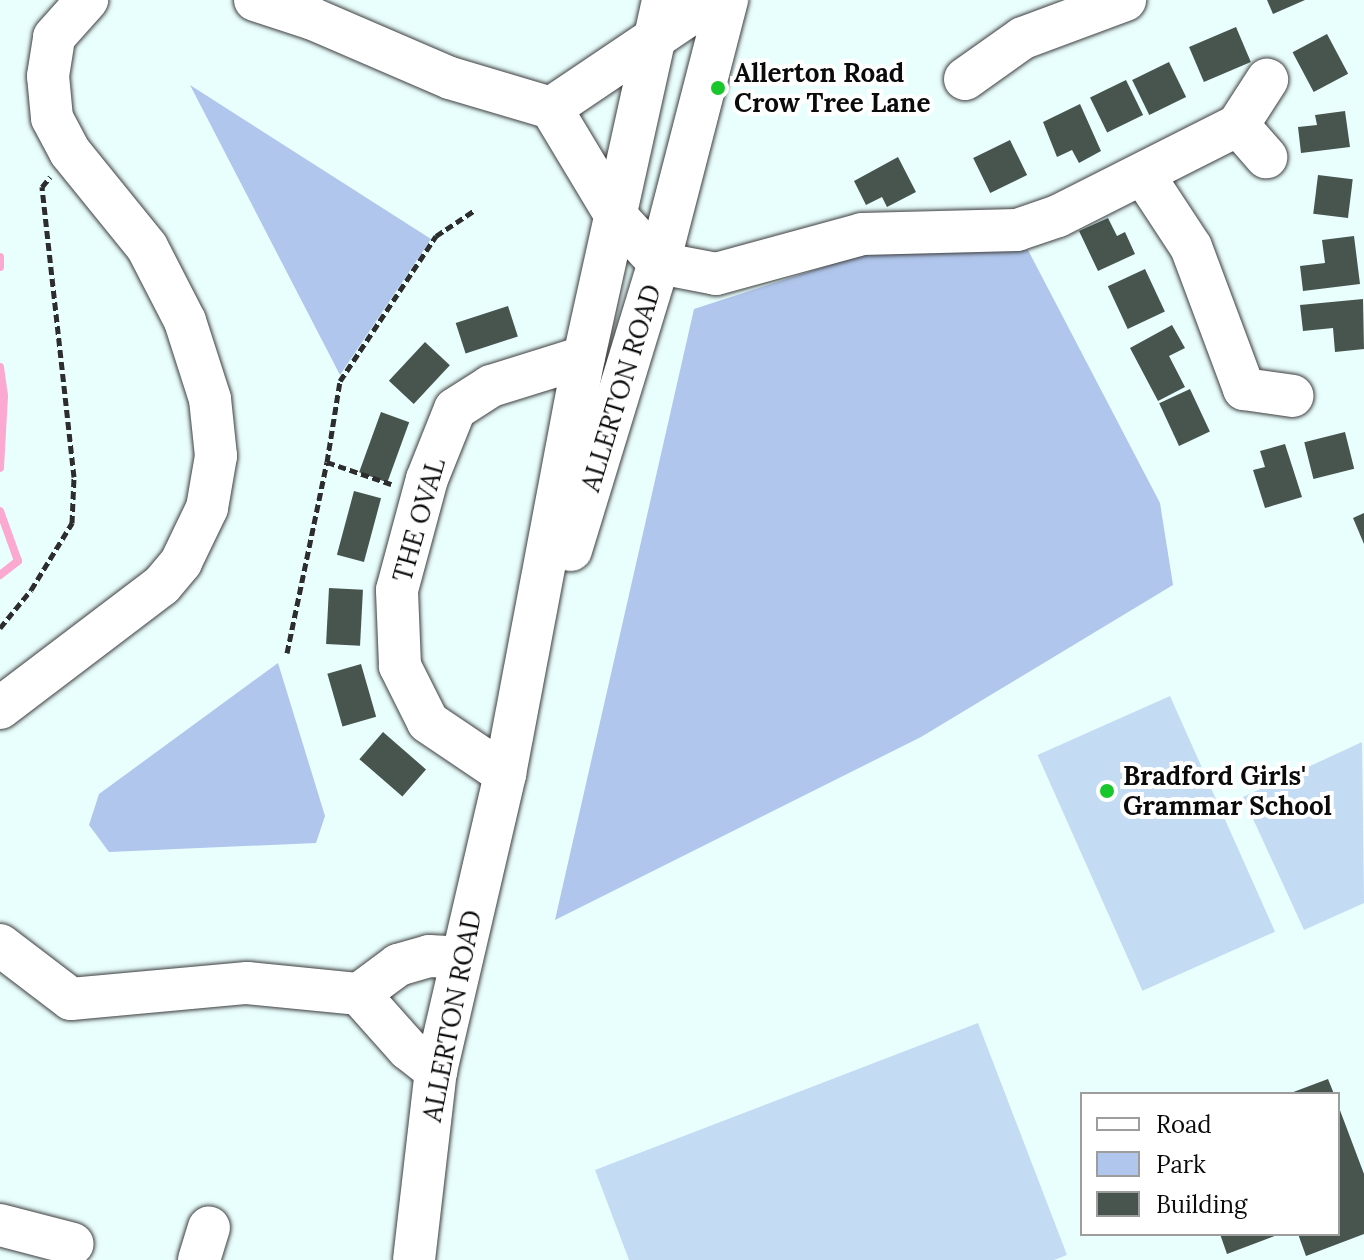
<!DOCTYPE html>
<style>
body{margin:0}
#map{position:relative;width:1364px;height:1260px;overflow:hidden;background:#e9fffe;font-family:Lora,serif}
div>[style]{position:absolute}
.green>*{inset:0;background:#b0c6ec}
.pitch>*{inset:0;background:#c3dbf3;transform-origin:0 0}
.stream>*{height:8px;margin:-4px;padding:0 4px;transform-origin:4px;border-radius:4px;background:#fba9d0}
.building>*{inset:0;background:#47554e;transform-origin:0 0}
.path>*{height:5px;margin-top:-2.5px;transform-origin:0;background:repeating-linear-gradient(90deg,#2d2d2d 0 8px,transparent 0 12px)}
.roads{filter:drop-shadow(0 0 2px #3e3e3e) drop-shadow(0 0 2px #3e3e3e)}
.minor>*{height:42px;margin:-21px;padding:0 21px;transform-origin:21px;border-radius:21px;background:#fff}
.dots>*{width:22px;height:22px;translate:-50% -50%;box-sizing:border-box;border:4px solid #fff;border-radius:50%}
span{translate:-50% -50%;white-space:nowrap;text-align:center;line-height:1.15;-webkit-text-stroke:8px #fff;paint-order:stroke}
.poi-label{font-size:26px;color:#0b0b0b;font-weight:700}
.left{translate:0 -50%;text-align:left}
.street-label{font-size:26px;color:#0b0b0b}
.legend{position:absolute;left:1080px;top:1092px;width:260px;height:144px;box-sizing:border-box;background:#fff;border:2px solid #9d9d9d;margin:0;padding:10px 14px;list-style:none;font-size:24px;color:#0b0b0b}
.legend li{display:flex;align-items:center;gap:16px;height:40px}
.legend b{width:40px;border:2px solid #9d9d9d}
</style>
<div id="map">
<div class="green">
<i style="clip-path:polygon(190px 85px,431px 239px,340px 375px)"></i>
<i style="clip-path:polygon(1028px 250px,1160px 503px,1173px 585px,921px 737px,555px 920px,694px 309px,860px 255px)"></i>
<i style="clip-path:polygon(278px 663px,325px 816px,316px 843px,109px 852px,89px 825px,99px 794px)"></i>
</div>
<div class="pitch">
<i style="left:1170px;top:696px;width:258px;height:145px;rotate:66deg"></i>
<i style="clip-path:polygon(1362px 742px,1364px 903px,1304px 930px,1243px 797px)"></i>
<i style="clip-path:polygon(978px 1023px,1067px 1255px,1054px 1260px,629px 1260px,595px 1170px)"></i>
</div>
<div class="stream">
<i style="left:0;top:257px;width:10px;rotate:90deg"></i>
<i style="left:0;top:367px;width:29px;rotate:82deg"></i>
<i style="left:4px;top:396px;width:72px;rotate:93.2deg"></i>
<i style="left:0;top:511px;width:53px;rotate:70.2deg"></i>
<i style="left:18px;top:561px;width:23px;rotate:142deg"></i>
</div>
<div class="building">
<i style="clip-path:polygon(1267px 0,1305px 0,1273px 14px)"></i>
<i style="left:1236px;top:27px;width:38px;height:51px;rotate:67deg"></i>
<i style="left:1327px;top:34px;width:45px;height:39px;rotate:62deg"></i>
<i style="left:1169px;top:62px;width:39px;height:41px;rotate:64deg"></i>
<i style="left:1126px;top:80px;width:39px;height:40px;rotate:64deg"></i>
<i style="clip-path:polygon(1080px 104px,1101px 151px,1079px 163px,1072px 150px,1057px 157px,1043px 122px)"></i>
<i style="clip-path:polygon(1345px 111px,1350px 147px,1301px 153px,1298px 127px,1317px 125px,1315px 115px)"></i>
<i style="left:1010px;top:140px;width:39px;height:41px;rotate:64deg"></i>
<i style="clip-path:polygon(898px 157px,916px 192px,887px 207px,882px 197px,866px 205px,854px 181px)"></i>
<i style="left:1318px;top:175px;width:35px;height:39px;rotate:7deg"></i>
<i style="clip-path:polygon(1108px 218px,1117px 236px,1125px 232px,1135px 254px,1098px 271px,1079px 231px)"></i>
<i style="clip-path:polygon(1354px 236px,1360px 284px,1303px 291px,1300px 266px,1325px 263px,1322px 240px)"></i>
<i style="left:1145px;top:269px;width:47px;height:41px;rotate:65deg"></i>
<i style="clip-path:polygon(1363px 299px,1364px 349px,1335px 352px,1333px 328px,1303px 331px,1300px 305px)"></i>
<i style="left:508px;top:306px;width:32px;height:55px;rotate:72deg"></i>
<i style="clip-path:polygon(1172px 325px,1185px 348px,1169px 356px,1185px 387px,1158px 401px,1130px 348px)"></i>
<i style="left:425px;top:342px;width:34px;height:53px;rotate:43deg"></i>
<i style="left:1190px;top:389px;width:47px;height:34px;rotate:65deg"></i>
<i style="left:381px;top:412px;width:30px;height:64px;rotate:20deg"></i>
<i style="left:1345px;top:432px;width:38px;height:42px;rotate:76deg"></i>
<i style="clip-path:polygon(1285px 444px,1302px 497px,1265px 508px,1253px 470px,1265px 467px,1260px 451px)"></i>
<i style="left:354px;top:491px;width:28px;height:66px;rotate:15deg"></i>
<i style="clip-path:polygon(1364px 513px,1364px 544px,1353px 518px)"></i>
<i style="left:329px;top:588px;width:34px;height:56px;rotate:3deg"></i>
<i style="left:361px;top:664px;width:55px;height:35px;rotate:74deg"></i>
<i style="left:383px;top:732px;width:57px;height:36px;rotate:41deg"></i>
<i style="clip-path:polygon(1328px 1079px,1334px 1094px,1288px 1094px)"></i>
<i style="clip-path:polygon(1338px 1105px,1364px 1174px,1364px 1234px,1306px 1256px,1298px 1234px,1338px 1234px)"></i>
<i style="clip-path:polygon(1220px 1234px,1280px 1234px,1227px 1254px)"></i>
</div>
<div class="path">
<i style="left:327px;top:462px;width:82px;rotate:-80.9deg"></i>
<i style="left:340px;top:381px;width:174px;rotate:-56.5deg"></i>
<i style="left:436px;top:236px;width:47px;rotate:-33.7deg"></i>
<i style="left:0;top:628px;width:49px;rotate:-50.8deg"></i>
<i style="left:31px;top:590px;width:79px;rotate:-58.5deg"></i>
<i style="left:72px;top:523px;width:46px;rotate:-87.5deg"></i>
<i style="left:74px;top:477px;width:292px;rotate:-96.3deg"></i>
<i style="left:42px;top:187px;width:13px;rotate:-51deg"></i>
<i style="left:287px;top:653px;width:195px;rotate:-78.2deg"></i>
<i style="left:327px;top:462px;width:68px;rotate:19deg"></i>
</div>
<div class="roads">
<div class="minor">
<i style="left:255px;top:0;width:61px;rotate:18.1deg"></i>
<i style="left:313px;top:19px;width:149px;rotate:23.3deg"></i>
<i style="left:450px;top:78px;width:105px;rotate:16.5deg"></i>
<i style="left:551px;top:108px;width:126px;rotate:59deg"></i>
<i style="left:616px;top:216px;width:64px;rotate:47.5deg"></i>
<i style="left:659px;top:263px;width:58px;rotate:10.9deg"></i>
<i style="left:716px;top:274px;width:151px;rotate:-15.3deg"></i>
<i style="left:862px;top:234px;width:155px;rotate:-1.5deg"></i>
<i style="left:1017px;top:230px;width:43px;rotate:-18.9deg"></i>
<i style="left:1058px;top:216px;width:202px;rotate:-26.8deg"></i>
<i style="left:1238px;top:125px;width:54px;rotate:-57.2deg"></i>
<i style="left:965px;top:79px;width:71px;rotate:-35.3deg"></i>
<i style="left:1023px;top:38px;width:109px;rotate:-20.4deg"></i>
<i style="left:551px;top:108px;width:193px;rotate:-34deg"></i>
<i style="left:1238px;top:125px;width:43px;rotate:48.8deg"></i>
<i style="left:1143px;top:174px;width:87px;rotate:56.7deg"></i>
<i style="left:1191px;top:247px;width:152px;rotate:69.5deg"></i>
<i style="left:1244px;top:389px;width:49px;rotate:8.1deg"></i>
<i style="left:571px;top:550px;width:300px;rotate:-73deg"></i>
<i style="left:659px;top:263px;width:272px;rotate:-75.5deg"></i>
<i style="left:0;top:708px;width:203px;rotate:-37.2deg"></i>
<i style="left:162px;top:585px;width:30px;rotate:-50deg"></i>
<i style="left:181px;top:562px;width:60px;rotate:-64.3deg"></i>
<i style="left:207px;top:508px;width:53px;rotate:-80.2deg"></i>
<i style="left:216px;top:456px;width:57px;rotate:-96deg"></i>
<i style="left:210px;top:399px;width:82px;rotate:-107.8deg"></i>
<i style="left:185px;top:321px;width:83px;rotate:-117.2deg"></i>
<i style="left:147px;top:247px;width:122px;rotate:-129deg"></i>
<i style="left:70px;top:152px;width:38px;rotate:-118deg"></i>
<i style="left:52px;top:118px;width:42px;rotate:-95.4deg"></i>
<i style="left:48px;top:76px;width:39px;rotate:-81deg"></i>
<i style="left:54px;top:37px;width:50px;rotate:-48.3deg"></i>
<i style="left:505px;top:774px;width:93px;rotate:-146deg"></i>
<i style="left:428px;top:722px;width:63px;rotate:-116.6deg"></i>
<i style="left:400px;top:666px;width:76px;rotate:-92.3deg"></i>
<i style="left:397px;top:590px;width:115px;rotate:-74.9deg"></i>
<i style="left:427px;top:479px;width:75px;rotate:-68.2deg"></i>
<i style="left:455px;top:409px;width:43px;rotate:-32.6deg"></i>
<i style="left:491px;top:386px;width:97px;rotate:-17.3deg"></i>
<i style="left:0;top:945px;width:89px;rotate:37.3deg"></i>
<i style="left:71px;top:999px;width:177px;rotate:-5.2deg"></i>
<i style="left:247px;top:983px;width:113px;rotate:5.6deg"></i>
<i style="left:359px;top:994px;width:74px;rotate:48.3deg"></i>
<i style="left:408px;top:1049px;width:36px;rotate:38deg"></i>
<i style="left:359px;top:994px;width:49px;rotate:-36.6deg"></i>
<i style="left:398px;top:965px;width:32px;rotate:-16deg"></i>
<i style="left:429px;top:956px;width:33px;rotate:3deg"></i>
<i style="left:0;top:1225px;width:75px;rotate:14.6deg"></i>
<i style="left:199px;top:1260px;width:34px;rotate:-73deg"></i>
<i style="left:414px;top:1260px;width:190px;rotate:-83.4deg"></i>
<i style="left:436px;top:1071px;width:305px;rotate:-76.9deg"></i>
<i style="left:505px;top:774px;width:424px;rotate:-79.3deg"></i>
<i style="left:584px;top:357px;width:366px;rotate:-77.5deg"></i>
</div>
</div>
<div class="dots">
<i style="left:718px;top:88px;background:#19c62c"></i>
<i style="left:1107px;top:791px;background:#19c62c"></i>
</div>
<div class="poi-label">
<span class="left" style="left:734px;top:88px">Allerton Road<br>Crow Tree Lane</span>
<span class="left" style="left:1123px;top:791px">Bradford Girls'<br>Grammar School</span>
</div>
<div class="street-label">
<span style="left:621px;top:388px;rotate:-73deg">ALLERTON ROAD</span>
<span style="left:419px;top:520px;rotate:-74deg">THE OVAL</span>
<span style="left:452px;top:1016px;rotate:-79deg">ALLERTON ROAD</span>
</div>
<ul class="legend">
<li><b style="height:10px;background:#fff"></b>Road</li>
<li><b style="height:22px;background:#b0c6ec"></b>Park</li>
<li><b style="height:22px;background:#47554e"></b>Building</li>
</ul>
</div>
